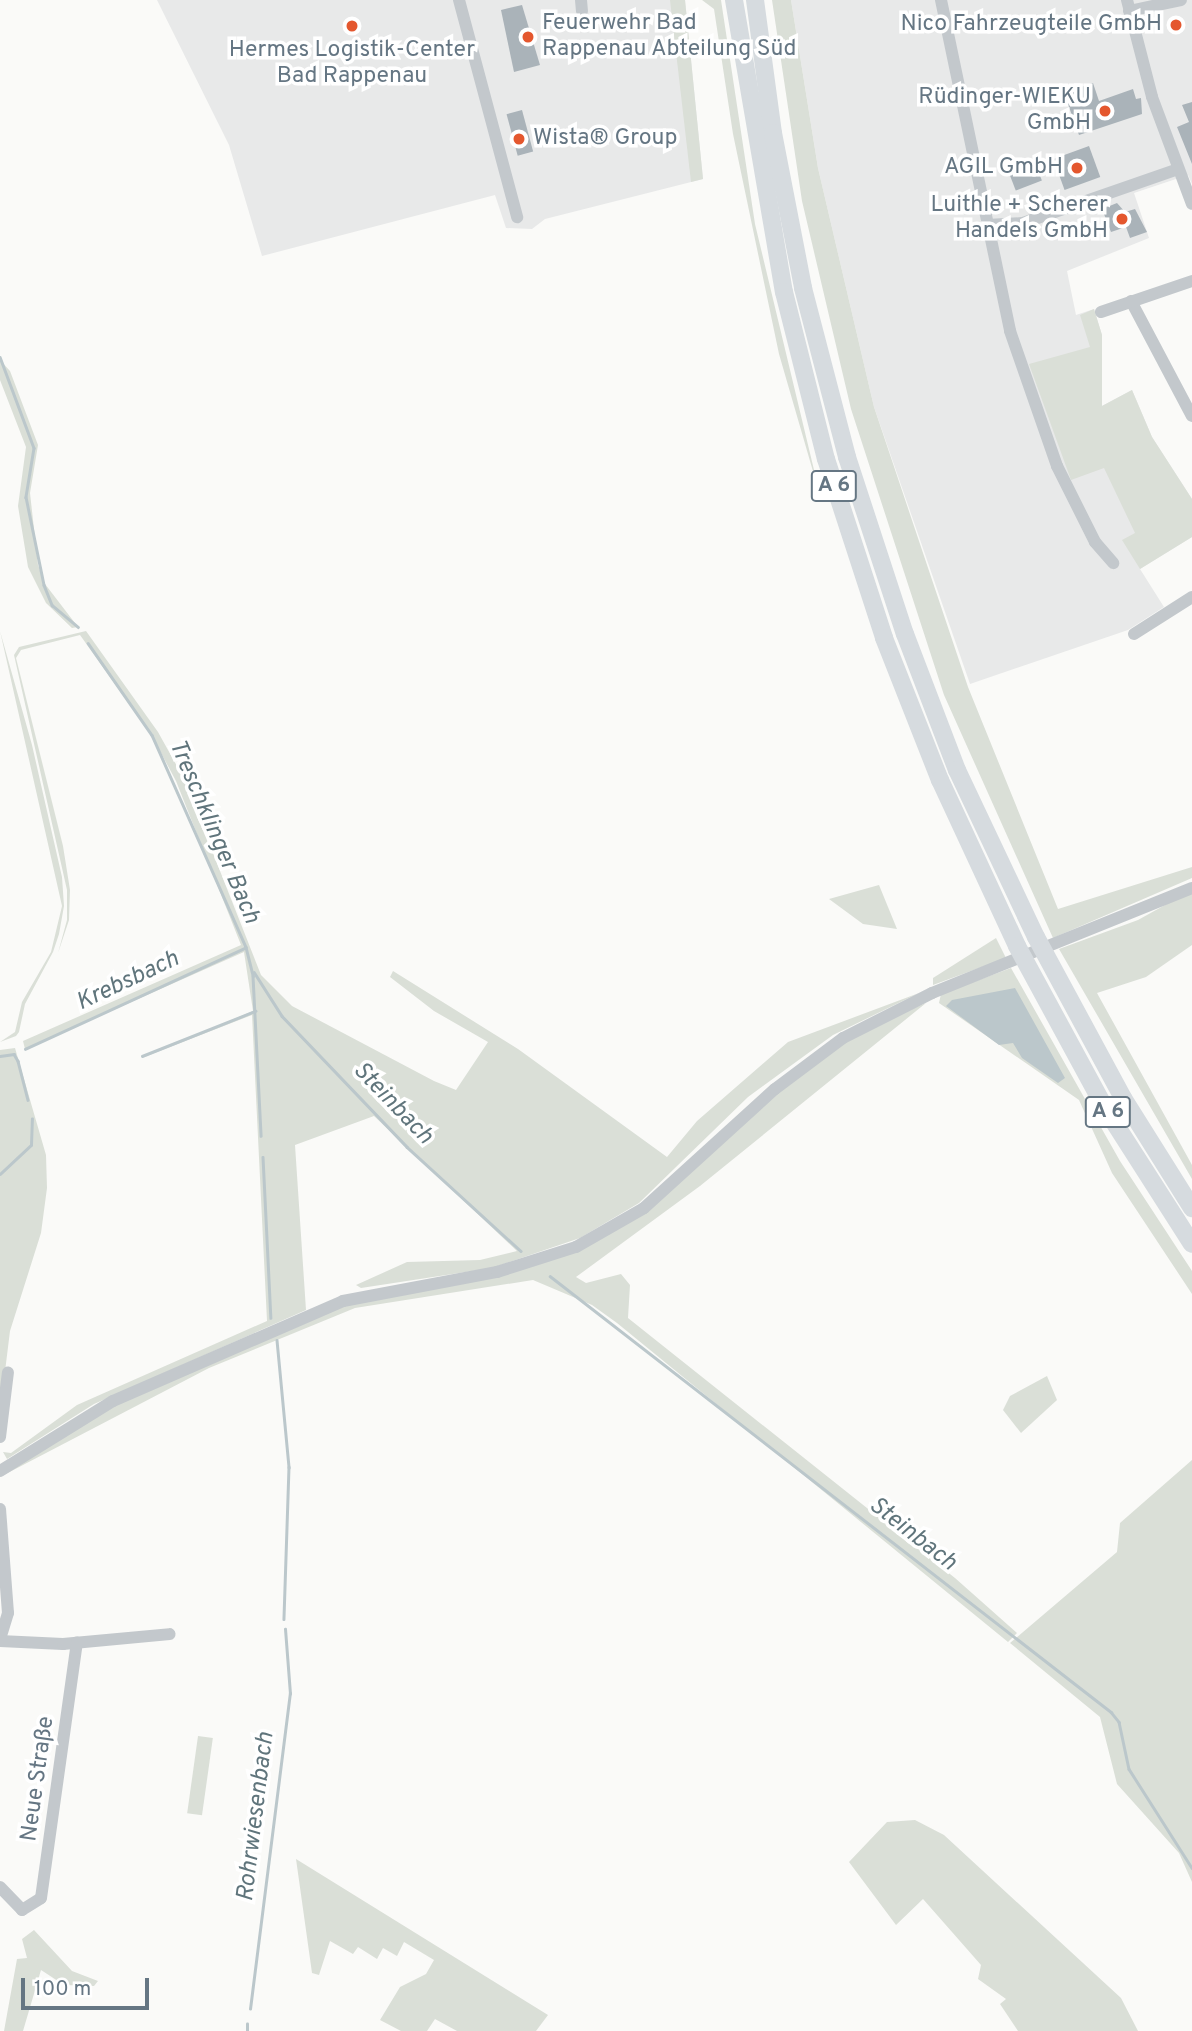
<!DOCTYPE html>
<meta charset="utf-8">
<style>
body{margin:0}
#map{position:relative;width:1192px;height:2031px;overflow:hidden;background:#fafaf8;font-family:Overpass,sans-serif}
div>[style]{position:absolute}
.built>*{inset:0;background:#e8e9e9}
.green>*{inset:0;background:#dadfd7;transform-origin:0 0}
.water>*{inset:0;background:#bbc7cb}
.stream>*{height:2.5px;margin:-1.25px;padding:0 1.25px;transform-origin:1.25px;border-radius:1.25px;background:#bbc7cb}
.building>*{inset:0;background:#aab3b9;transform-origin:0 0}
.minor>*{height:12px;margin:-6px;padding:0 6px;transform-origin:6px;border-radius:6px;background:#c3c8cc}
.highway>*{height:18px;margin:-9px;padding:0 9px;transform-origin:9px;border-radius:9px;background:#d6dbdf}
.dots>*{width:19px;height:19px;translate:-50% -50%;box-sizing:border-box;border:4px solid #fff;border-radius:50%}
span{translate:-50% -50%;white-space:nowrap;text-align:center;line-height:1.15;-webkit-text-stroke:7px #fff;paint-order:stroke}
.shield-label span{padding:2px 5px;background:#fff;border:2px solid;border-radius:5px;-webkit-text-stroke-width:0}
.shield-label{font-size:21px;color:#657683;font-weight:700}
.poi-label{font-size:23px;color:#657683}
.left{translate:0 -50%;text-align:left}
.right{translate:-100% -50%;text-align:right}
.street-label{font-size:23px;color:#657683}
.water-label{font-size:24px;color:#60757c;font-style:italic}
.scale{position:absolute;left:21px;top:1978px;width:128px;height:32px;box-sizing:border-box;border:4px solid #657683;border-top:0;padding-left:9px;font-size:21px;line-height:24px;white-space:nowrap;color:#657683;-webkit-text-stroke:5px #fff;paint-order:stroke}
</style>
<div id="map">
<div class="built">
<i style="clip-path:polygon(157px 0,685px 0,703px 179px,545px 219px,532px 229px,506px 228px,495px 195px,262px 256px,229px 145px)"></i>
<i style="clip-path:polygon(791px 0,1192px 0,1192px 184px,1188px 175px,1134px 193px,1149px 238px,1067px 271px,1076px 315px,1094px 309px,1102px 335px,1102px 406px,1132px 390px,1152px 437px,1192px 499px,1192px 537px,1140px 569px,1164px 607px,1128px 630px,970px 684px,874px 407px,818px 168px)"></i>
</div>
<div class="green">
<i style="clip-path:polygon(670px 0,685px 0,703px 179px,691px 182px)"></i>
<i style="clip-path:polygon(702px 0,721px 0,755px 224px,821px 499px,779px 354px,733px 134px,714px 9px)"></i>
<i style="clip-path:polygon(772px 0,791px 0,818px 168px,874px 407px,968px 687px,1058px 909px,1192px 867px,1192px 878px,1053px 938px,944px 695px,851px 409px,802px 201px)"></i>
<i style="clip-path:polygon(1094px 309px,1102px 335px,1102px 406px,1132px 390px,1152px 437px,1192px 499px,1192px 537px,1140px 569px,1122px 540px,1135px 533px,1104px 468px,1071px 480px,1029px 364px,1090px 347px,1080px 315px)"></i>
<i style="clip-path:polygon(0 360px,10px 371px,38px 445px,30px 493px,38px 565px,45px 584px,78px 627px,72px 628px,46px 603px,28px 567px,18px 506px,26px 447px,0 380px)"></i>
<i style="clip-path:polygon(0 631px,32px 745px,62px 877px,64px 906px,59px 934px,53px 952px,25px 1004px,19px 1032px,16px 1036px,0 1042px,15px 1032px,22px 1002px,51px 952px,62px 906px)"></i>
<i style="clip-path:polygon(86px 631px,158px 732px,183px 777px,261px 975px,292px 1006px,434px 1081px,456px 1090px,488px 1042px,434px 1011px,390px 977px,393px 971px,518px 1049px,667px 1157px,697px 1121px,788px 1042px,919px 993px,833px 1035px,748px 1097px,639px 1203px,580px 1238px,492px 1268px,361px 1288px,356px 1285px,407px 1262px,480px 1260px,517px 1251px,374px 1116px,295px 1145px,306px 1310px,94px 1404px,7px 1459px,3px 1452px,11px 1453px,77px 1405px,267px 1321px,252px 1015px,139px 1059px,253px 1011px,244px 952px,25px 1049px,23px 1041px,241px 945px,176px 781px,152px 736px,80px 635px,21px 650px,16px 658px,63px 846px,70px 890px,69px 920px,58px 953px,67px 920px,67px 890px,14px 655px,19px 647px)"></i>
<i style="clip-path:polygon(879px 885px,897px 929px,863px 924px,829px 899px)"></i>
<i style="clip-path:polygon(1192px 890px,1192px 945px,1146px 977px,1097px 993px,1192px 1165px,1192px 1179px,1059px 949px,1138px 920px)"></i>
<i style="clip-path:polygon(996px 938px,1006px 958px,933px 985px,933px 978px)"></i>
<i style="clip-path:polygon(1011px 968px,1120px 1161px,1192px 1271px,1192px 1294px,1112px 1173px,1079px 1100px,939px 1003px,941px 994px)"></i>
<i style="clip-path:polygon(926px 1003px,700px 1186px,576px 1277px,586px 1283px,621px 1274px,630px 1285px,628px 1318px,955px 1578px,1017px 1633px,1008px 1642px,617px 1323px,592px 1305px,533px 1280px,355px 1308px,209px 1368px,0 1477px,127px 1396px,327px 1309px,488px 1276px,617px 1227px,756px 1108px,860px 1031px)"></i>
<i style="clip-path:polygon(15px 1048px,46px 1155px,47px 1188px,41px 1233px,10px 1331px,0 1412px,0 1050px)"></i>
<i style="clip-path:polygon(1047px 1376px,1057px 1400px,1021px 1433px,1003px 1410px,1010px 1396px)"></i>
<i style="clip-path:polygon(1192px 1460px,1192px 1882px,1179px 1853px,1117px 1784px,1100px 1717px,1010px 1643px,1117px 1552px,1120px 1523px)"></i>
<i style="left:198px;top:1736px;width:15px;height:78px;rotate:8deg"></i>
<i style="clip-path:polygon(915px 1820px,944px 1835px,1121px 1998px,1138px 2031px,1018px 2031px,1000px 2004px,1006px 1999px,978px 1979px,981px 1965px,923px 1899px,896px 1925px,849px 1862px,887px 1822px)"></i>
<i style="clip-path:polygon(296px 1859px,548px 2015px,536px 2031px,457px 2031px,435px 2019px,427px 2031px,401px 2031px,380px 2020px,400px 1987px,426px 1974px,434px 1960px,404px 1942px,397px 1956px,383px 1948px,377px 1959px,358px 1947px,353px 1954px,330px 1941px,319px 1975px,312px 1973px)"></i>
<i style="clip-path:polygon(34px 1930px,72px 1971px,98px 1981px,94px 1986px,64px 1985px,41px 1970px,23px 2031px,4px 2031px,17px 1959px,27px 1958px,22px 1939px)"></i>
</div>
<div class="water">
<i style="clip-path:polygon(1015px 988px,1065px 1078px,1058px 1083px,1022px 1058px,1013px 1043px,999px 1045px,946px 1006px,952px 1000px)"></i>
</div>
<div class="stream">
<i style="left:0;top:357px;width:97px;rotate:69.5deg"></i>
<i style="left:34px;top:448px;width:50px;rotate:99.3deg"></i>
<i style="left:26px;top:497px;width:90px;rotate:78.4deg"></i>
<i style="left:44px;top:585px;width:22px;rotate:68deg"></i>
<i style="left:52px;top:605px;width:34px;rotate:40deg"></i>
<i style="left:88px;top:643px;width:112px;rotate:55.2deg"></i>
<i style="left:152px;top:735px;width:232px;rotate:66.1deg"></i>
<i style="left:246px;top:947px;width:30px;rotate:76deg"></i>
<i style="left:253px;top:976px;width:160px;rotate:87.1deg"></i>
<i style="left:254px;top:972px;width:52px;rotate:57.5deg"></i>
<i style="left:282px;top:1016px;width:181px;rotate:46.3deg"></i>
<i style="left:407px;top:1147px;width:154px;rotate:42.4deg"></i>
<i style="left:25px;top:1049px;width:242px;rotate:-24.7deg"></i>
<i style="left:0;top:1056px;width:14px;rotate:-8deg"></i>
<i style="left:14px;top:1054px;width:8px;rotate:60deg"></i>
<i style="left:18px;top:1061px;width:40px;rotate:75.6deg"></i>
<i style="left:142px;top:1056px;width:122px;rotate:-21.7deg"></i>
<i style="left:263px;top:1157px;width:161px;rotate:87.2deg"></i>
<i style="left:0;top:1174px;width:42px;rotate:-43.1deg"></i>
<i style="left:31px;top:1145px;width:26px;rotate:-88deg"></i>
<i style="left:550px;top:1276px;width:711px;rotate:37.85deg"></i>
<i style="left:1111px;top:1712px;width:13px;rotate:51deg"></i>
<i style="left:1119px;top:1722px;width:48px;rotate:78deg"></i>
<i style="left:1129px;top:1769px;width:117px;rotate:57.5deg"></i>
<i style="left:277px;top:1340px;width:128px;rotate:84.6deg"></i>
<i style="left:289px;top:1467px;width:152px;rotate:91.9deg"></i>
<i style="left:250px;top:2009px;width:318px;rotate:-82.8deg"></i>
<i style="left:290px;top:1694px;width:65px;rotate:-94.4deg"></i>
<i style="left:247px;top:2031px;width:7px;rotate:-90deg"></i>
</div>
<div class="building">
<i style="clip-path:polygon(522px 5px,540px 65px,514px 72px,501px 10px)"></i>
<i style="clip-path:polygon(1093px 83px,1099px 101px,1133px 89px,1136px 99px,1141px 98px,1142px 114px,1079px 135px,1064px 93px)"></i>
<i style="clip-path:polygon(1192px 102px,1192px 164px,1177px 127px,1189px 122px,1182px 105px)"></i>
<i style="left:522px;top:110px;width:43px;height:16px;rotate:75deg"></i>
<i style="left:1089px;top:146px;width:33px;height:38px;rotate:70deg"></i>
<i style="left:1034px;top:160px;width:22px;height:28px;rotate:69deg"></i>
<i style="clip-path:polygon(1117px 203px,1125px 212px,1135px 209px,1147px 232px,1130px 238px,1126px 227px,1111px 232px,1102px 209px)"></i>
</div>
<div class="minor">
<i style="left:459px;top:0;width:225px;rotate:75deg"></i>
<i style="left:581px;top:0;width:11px;rotate:85deg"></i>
<i style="left:941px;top:0;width:338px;rotate:78.2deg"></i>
<i style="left:1010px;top:331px;width:143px;rotate:70.8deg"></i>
<i style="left:1057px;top:466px;width:85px;rotate:63.4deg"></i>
<i style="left:1095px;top:542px;width:28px;rotate:49deg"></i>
<i style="left:1127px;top:0;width:100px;rotate:75.5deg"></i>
<i style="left:1152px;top:97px;width:114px;rotate:69.5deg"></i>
<i style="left:1129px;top:11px;width:53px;rotate:-11.9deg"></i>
<i style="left:987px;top:225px;width:36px;rotate:-3deg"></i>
<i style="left:1023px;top:223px;width:164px;rotate:-19.2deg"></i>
<i style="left:1131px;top:301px;width:130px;rotate:62.1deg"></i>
<i style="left:1101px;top:312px;width:96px;rotate:-18.8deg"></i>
<i style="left:1134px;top:634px;width:69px;rotate:-32.5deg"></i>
<i style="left:0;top:1437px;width:65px;rotate:-83deg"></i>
<i style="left:0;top:1471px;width:133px;rotate:-31.8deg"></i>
<i style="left:113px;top:1401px;width:251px;rotate:-23.5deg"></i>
<i style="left:343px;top:1301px;width:157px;rotate:-10.7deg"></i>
<i style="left:497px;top:1272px;width:83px;rotate:-17.6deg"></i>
<i style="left:576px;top:1247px;width:78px;rotate:-29.8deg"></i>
<i style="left:644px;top:1208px;width:177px;rotate:-42.3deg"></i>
<i style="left:775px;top:1089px;width:85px;rotate:-36.9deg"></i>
<i style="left:843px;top:1038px;width:100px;rotate:-26.8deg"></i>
<i style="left:932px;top:993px;width:280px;rotate:-22deg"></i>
<i style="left:0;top:1509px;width:104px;rotate:85.6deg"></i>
<i style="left:8px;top:1613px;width:27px;rotate:107deg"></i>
<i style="left:0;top:1641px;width:63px;rotate:2.7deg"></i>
<i style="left:63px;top:1644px;width:107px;rotate:-5.3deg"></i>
<i style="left:0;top:1887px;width:32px;rotate:46deg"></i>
<i style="left:22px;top:1910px;width:22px;rotate:-32deg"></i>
<i style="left:41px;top:1898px;width:258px;rotate:-82deg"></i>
</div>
<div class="highway">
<i style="left:734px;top:0;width:296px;rotate:80.3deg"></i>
<i style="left:784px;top:292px;width:172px;rotate:75.9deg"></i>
<i style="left:826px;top:459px;width:188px;rotate:72deg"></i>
<i style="left:884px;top:638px;width:153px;rotate:68.5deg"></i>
<i style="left:940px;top:780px;width:183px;rotate:65.1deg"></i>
<i style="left:1017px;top:946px;width:184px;rotate:61.5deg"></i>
<i style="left:1105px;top:1108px;width:161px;rotate:57.4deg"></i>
<i style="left:755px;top:0;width:134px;rotate:82.3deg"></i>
<i style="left:773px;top:133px;width:158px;rotate:79deg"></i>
<i style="left:803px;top:288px;width:175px;rotate:75.4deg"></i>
<i style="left:847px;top:457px;width:186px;rotate:71.9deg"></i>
<i style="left:905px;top:634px;width:146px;rotate:69.1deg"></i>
<i style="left:957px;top:770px;width:185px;rotate:64.7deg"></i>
<i style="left:1036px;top:937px;width:183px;rotate:61.6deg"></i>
<i style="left:1123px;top:1098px;width:130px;rotate:57.9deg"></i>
</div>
<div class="dots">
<i style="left:1176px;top:25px;background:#e4572e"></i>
<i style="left:352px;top:26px;background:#e4572e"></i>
<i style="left:528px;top:37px;background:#e4572e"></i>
<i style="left:1105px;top:111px;background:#e4572e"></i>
<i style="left:519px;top:139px;background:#e4572e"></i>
<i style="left:1077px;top:168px;background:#e4572e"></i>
<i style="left:1122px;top:219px;background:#e4572e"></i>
</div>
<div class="shield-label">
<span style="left:834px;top:486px">A 6</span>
<span style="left:1108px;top:1112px">A 6</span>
</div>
<div class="poi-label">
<span class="left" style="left:542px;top:37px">Feuerwehr Bad<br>Rappenau Abteilung Süd</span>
<span class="right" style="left:1162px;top:25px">Nico Fahrzeugteile GmbH</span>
<span style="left:352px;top:64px">Hermes Logistik-Center<br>Bad Rappenau</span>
<span class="right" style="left:1091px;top:111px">Rüdinger-WIEKU<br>GmbH</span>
<span class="left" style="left:533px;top:139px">Wista® Group</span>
<span class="right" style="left:1063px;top:168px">AGIL GmbH</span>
<span class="right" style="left:1108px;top:219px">Luithle + Scherer<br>Handels GmbH</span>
</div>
<div class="street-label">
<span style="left:39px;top:1779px;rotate:-82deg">Neue Straße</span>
</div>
<div class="water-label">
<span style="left:213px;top:832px;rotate:67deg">Treschklinger Bach</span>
<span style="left:128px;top:982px;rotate:-25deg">Krebsbach</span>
<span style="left:392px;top:1104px;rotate:46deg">Steinbach</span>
<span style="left:912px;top:1535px;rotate:38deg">Steinbach</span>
<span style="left:257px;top:1817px;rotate:-83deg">Rohrwiesenbach</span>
</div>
<div class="scale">100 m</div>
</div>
